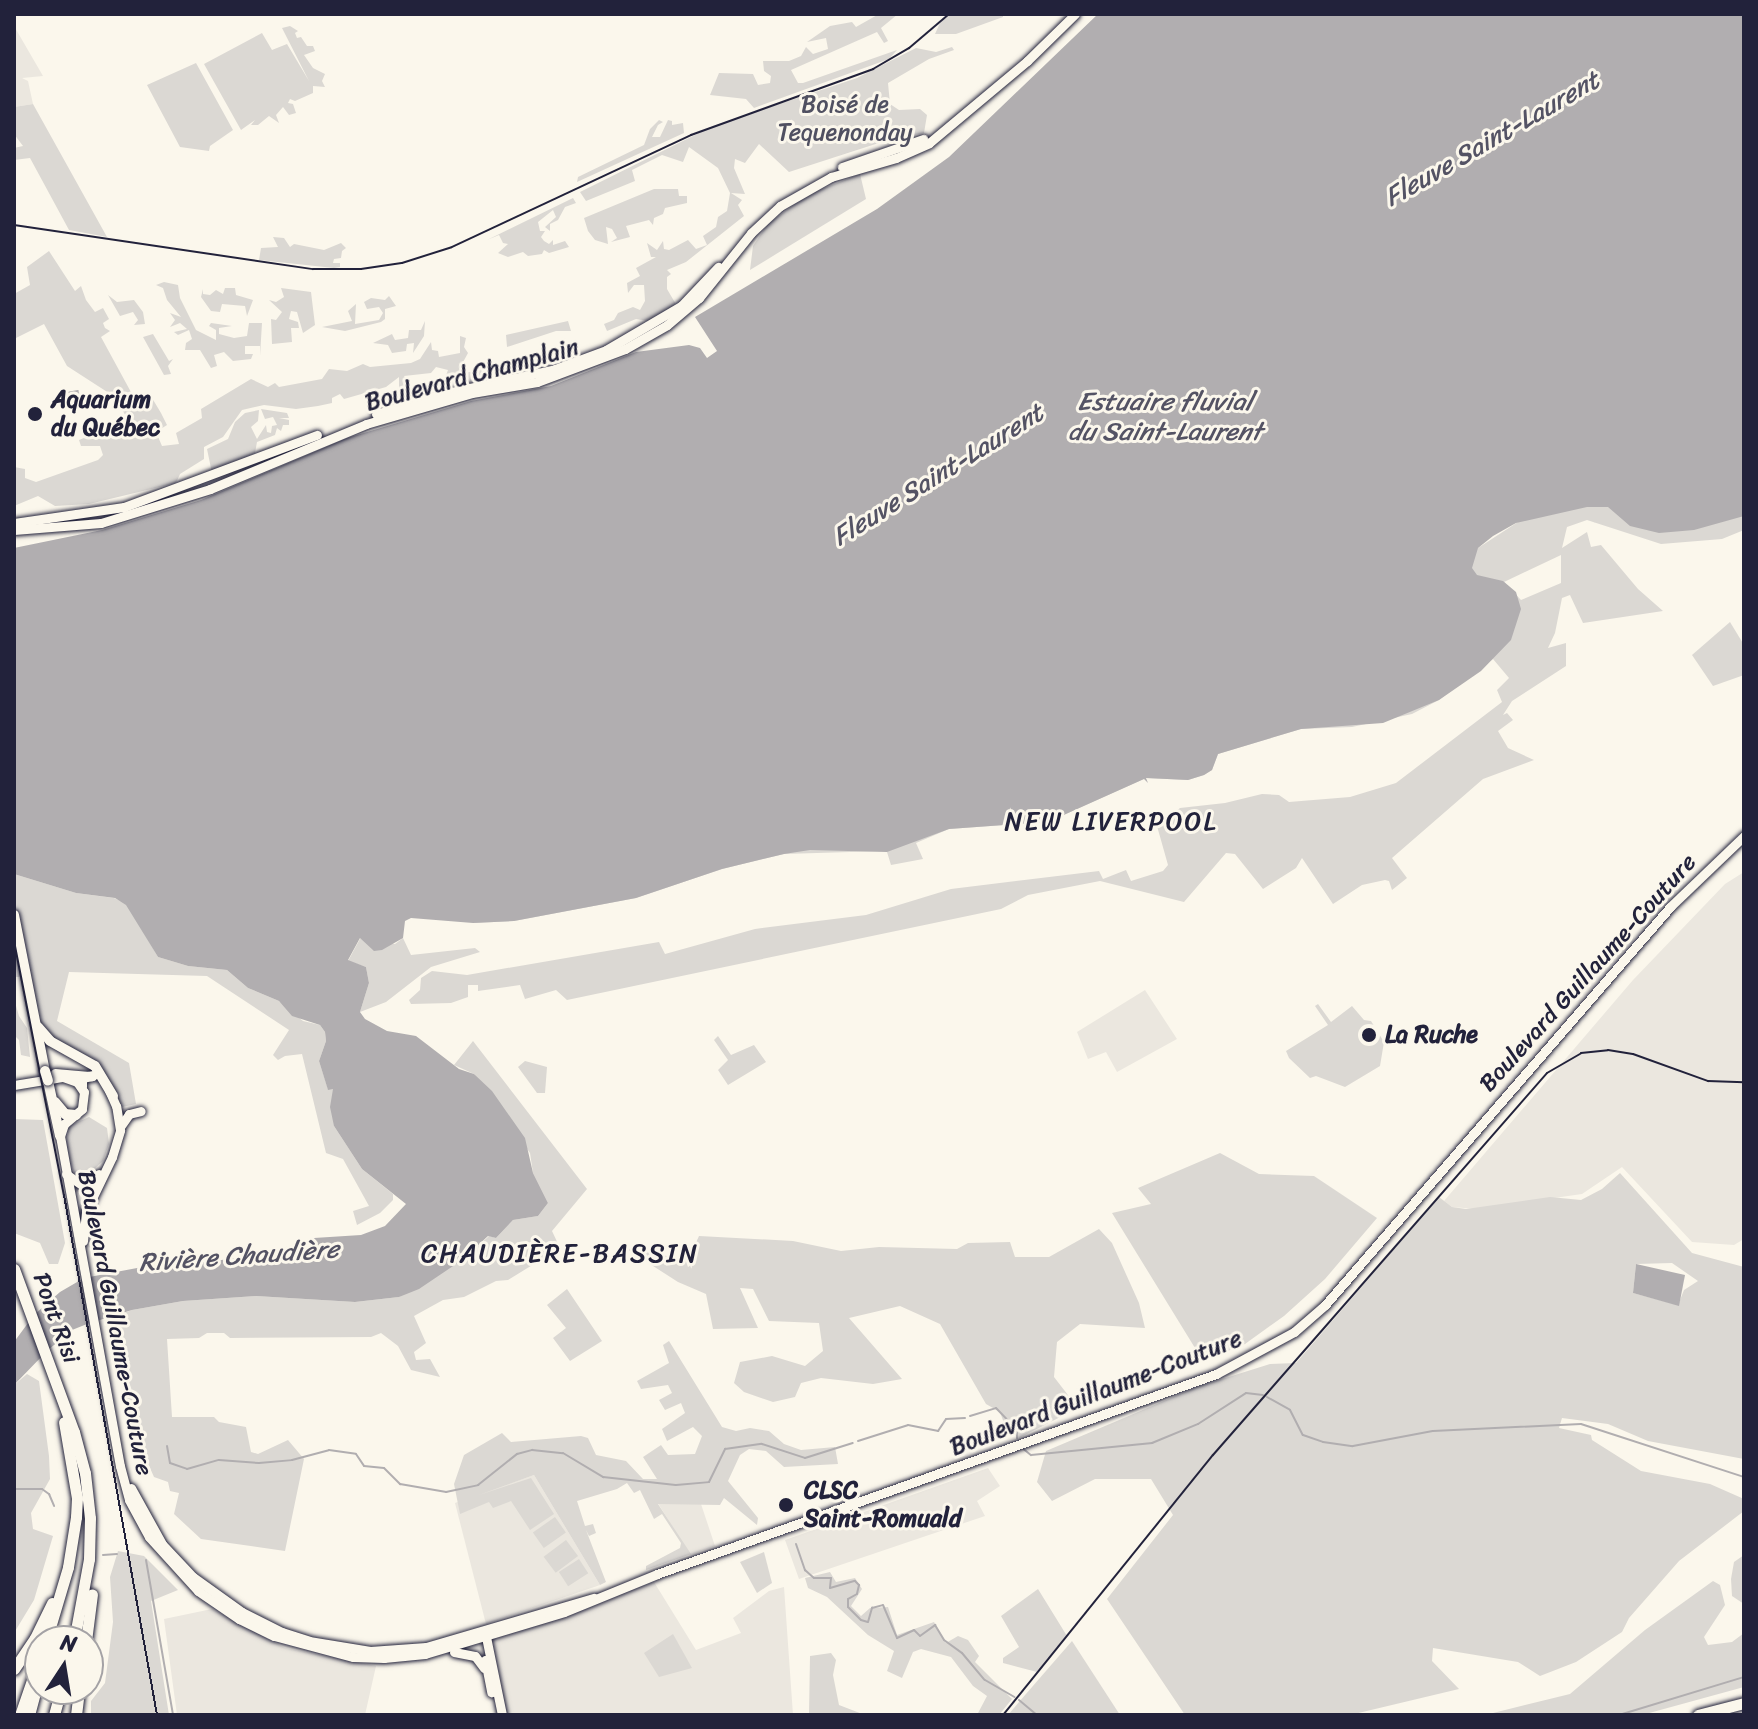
<!DOCTYPE html>
<meta charset="utf-8">
<style>
body{margin:0}
#map{position:relative;width:1758px;height:1729px;overflow:hidden;background:#fbf7ec;font-family:Sriracha,sans-serif}
div>[style]{position:absolute}
.built>*{inset:0;background:#ebe7df}
.green>*{inset:0;background:#dbd8d3;transform-origin:0 0}
.water>*{inset:0;background:#b1aeb0}
.stream>*{height:2px;margin:-1px;padding:0 1px;transform-origin:1px;border-radius:1px;background:#b1aeb0}
.roads{filter:drop-shadow(0 0 2px #22223b) drop-shadow(0 0 2px #22223b)}
.primary>*{height:9px;margin:-4.5px;padding:0 4.5px;transform-origin:4.5px;border-radius:4.5px;background:#fbf7ec}
.trunk>*{height:10px;margin:-5px;padding:0 5px;transform-origin:5px;border-radius:5px;background:#fbf7ec}
.motorway>*{height:11px;margin:-5.5px;padding:0 5.5px;transform-origin:5.5px;border-radius:5.5px;background:#fbf7ec}
.rail>*{height:2px;margin:-1px;padding:0 1px;transform-origin:1px;border-radius:1px;background:#22223b}
.bridges{filter:drop-shadow(0 0 2px #22223b) drop-shadow(0 0 2px #22223b)}
.trunk-bridge>*{height:10px;margin:-5px;padding:0 5px;transform-origin:5px;border-radius:5px;background:#fbf7ec}
.dots>*{width:22px;height:22px;translate:-50% -50%;box-sizing:border-box;border:4px solid #fbf7ec;border-radius:50%}
span{translate:-50% -50%;white-space:nowrap;text-align:center;line-height:1.15;-webkit-text-stroke:6px #fbf7ec;paint-order:stroke}
.park-label{font-size:24px;color:#505061}
.street-label{font-size:24px;color:#22223b}
.poi-label{font-size:24px;color:#22223b;font-weight:700}
.left{translate:0 -50%;text-align:left}
.water-label{font-size:26px;color:#545364;font-style:italic}
.neighbourhood-label{font-size:26px;color:#22223b;letter-spacing:2px}
.frame{position:absolute;inset:0;border:16px solid #22223b;pointer-events:none}
.north{position:absolute;left:24px;top:1625px;width:80px;height:80px;box-sizing:border-box;background:#fbf7ec;border:2px solid #a4a2a5;border-radius:50%;rotate:12deg;font-size:22px;font-weight:700;line-height:32px;text-align:center;color:#22223b}
.north::after{content:'';display:block;margin:auto;width:28px;height:36px;background:#22223b;clip-path:polygon(50% 0,100% 100%,50% 72%,0 100%)}
</style>
<div id="map">
<div class="built">
<i style="clip-path:polygon(14px 26px,43px 76px,22px 78px,28px 81px,33px 104px,14px 107px)"></i>
<i style="clip-path:polygon(1744px 872px,1744px 1239px,1734px 1245px,1692px 1242px,1622px 1167px,1582px 1194px,1476px 1209px,1452px 1207px,1444px 1201px,1633px 980px,1725px 884px)"></i>
<i style="clip-path:polygon(1145px 990px,1177px 1039px,1117px 1072px,1106px 1052px,1088px 1059px,1077px 1032px)"></i>
<i style="clip-path:polygon(988px 1468px,1000px 1486px,977px 1501px,985px 1516px,799px 1579px,785px 1540px)"></i>
<i style="clip-path:polygon(534px 1475px,600px 1585px,486px 1624px,455px 1503px)"></i>
<i style="clip-path:polygon(656px 1500px,700px 1501px,715px 1546px,690px 1555px)"></i>
<i style="clip-path:polygon(654px 1582px,696px 1650px,741px 1633px,733px 1618px,769px 1591px,784px 1587px,793px 1715px,506px 1715px,492px 1640px)"></i>
<i style="clip-path:polygon(212px 1609px,285px 1648px,376px 1666px,365px 1715px,177px 1715px,164px 1619px)"></i>
</div>
<div class="green">
<i style="clip-path:polygon(879px 14px,898px 14px,881px 28px,888px 41px,884px 43px,877px 32px,791px 70px,798px 83px,803px 83px,897px 50px,889px 59px,754px 108px,746px 99px,710px 95px,719px 73px,753px 74px,758px 85px,770px 83px,771px 76px,764px 71px,763px 61px,789px 61px,801px 56px,806px 47px,813px 54px,828px 49px,826px 38px,807px 42px,830px 26px,852px 22px,856px 27px)"></i>
<i style="clip-path:polygon(950px 14px,1003px 14px,1003px 17px,956px 34px,935px 34px,940px 23px)"></i>
<i style="clip-path:polygon(290px 26px,298px 31px,295px 33px,297px 38px,301px 37px,307px 46px,313px 46px,315px 51px,304px 55px,313px 68px,325px 74px,322px 81px,325px 87px,313px 86px,313px 93px,295px 101px,290px 99px,288px 103px,293px 104px,296px 113px,289px 115px,283px 107px,276px 115px,279px 123px,269px 116px,258px 125px,251px 125px,255px 120px,241px 130px,204px 64px,262px 33px,272px 50px,287px 44px,309px 81px,282px 28px)"></i>
<i style="clip-path:polygon(952px 47px,954px 50px,929px 59px,888px 83px,890px 104px,899px 110px,920px 109px,927px 115px,924px 133px,888px 140px,789px 172px,759px 144px,745px 163px,735px 159px,734px 168px,745px 194px,731px 193px,742px 200px,738px 205px,744px 216px,686px 262px,667px 270px,671px 274px,667px 277px,667px 289px,677px 306px,648px 321px,636px 319px,607px 331px,604px 324px,614px 320px,618px 313px,633px 307px,640px 310px,645px 301px,644px 285px,634px 285px,628px 293px,627px 283px,640px 276px,636px 268px,656px 257px,651px 257px,647px 243px,657px 250px,663px 241px,664px 249px,669px 250px,688px 240px,696px 249px,707px 245px,703px 236px,716px 227px,718px 217px,727px 211px,730px 193px,718px 168px,689px 147px,683px 162px,662px 155px,632px 170px,635px 181px,586px 201px,580px 192px,713px 126px,857px 78px,916px 48px,936px 52px)"></i>
<i style="clip-path:polygon(196px 63px,233px 130px,210px 146px,209px 151px,180px 147px,147px 85px)"></i>
<i style="clip-path:polygon(33px 104px,107px 237px,69px 230px,30px 158px,14px 160px,14px 148px,23px 146px,14px 134px,14px 107px)"></i>
<i style="clip-path:polygon(668px 120px,672px 121px,672px 125px,683px 123px,684px 133px,577px 182px,578px 177px,644px 145px,650px 129px,659px 120px,663px 122px,658px 125px,652px 137px,660px 137px)"></i>
<i style="clip-path:polygon(860px 174px,866px 199px,750px 270px,753px 246px,768px 224px,807px 195px)"></i>
<i style="clip-path:polygon(654px 189px,678px 189px,679px 196px,687px 196px,687px 203px,665px 208px,663px 214px,654px 218px,653px 225px,649px 220px,626px 226px,630px 237px,611px 242px,617px 238px,612px 229px,606px 227px,608px 244px,595px 240px,588px 231px,584px 218px)"></i>
<i style="clip-path:polygon(573px 198px,576px 203px,565px 207px,558px 220px,550px 224px,550px 231px,545px 227px,556px 217px,553px 210px,538px 222px,540px 231px,545px 231px,541px 237px,544px 241px,549px 244px,553px 240px,553px 245px,565px 241px,569px 247px,549px 253px,544px 250px,542px 254px,528px 256px,523px 252px,508px 257px,498px 253px,508px 244px,503px 243px,499px 235px,487px 240px)"></i>
<i style="clip-path:polygon(273px 237px,284px 238px,290px 247px,294px 244px,324px 250px,341px 243px,346px 248px,342px 251px,341px 258px,334px 259px,333px 263px,340px 263px,340px 267px,334px 268px,259px 260px,261px 248px,278px 247px)"></i>
<i style="clip-path:polygon(49px 251px,75px 291px,81px 286px,86px 300px,95px 312px,103px 308px,109px 319px,103px 323px,105px 328px,110px 331px,101px 337px,138px 405px,152px 398px,161px 413px,167px 425px,156px 432px,162px 446px,179px 444px,176px 433px,202px 418px,201px 409px,251px 379px,268px 387px,275px 383px,279px 387px,322px 379px,329px 369px,347px 371px,363px 364px,370px 367px,411px 363px,420px 359px,431px 342px,432px 350px,438px 351px,439px 357px,460px 353px,460px 336px,466px 338px,464px 347px,468px 353px,462px 364px,465px 373px,475px 371px,475px 363px,482px 364px,483px 375px,474px 382px,443px 389px,440px 378px,445px 378px,448px 370px,436px 367px,431px 373px,404px 376px,412px 386px,399px 391px,399px 377px,386px 387px,344px 399px,340px 394px,332px 398px,332px 403px,318px 406px,296px 409px,264px 405px,242px 410px,223px 437px,204px 447px,204px 459px,180px 474px,176px 483px,89px 504px,55px 506px,38px 496px,14px 506px,14px 467px,25px 469px,25px 478px,36px 482px,98px 460px,103px 455px,100px 446px,81px 446px,79px 440px,128px 420px,115px 397px,67px 366px,44px 324px,14px 339px,14px 294px,30px 285px,27px 267px)"></i>
<i style="clip-path:polygon(164px 282px,178px 285px,180px 298px,196px 330px,216px 340px,216px 330px,209px 326px,211px 323px,232px 326px,219px 328px,219px 334px,234px 338px,247px 336px,249px 323px,262px 323px,260px 356px,260px 346px,245px 346px,245px 354px,253px 354px,251px 359px,233px 361px,224px 352px,214px 355px,217px 366px,211px 368px,200px 350px,185px 350px,186px 343px,192px 339px,189px 330px,178px 335px,174px 332px,187px 329px,180px 323px,170px 327px,175px 320px,170px 313px,181px 317px,167px 300px,163px 288px,156px 285px)"></i>
<i style="clip-path:polygon(225px 288px,235px 288px,236px 295px,253px 300px,247px 316px,245px 306px,222px 304px,220px 312px,211px 311px,201px 297px,203px 289px,203px 294px,210px 295px,216px 290px,223px 294px)"></i>
<i style="clip-path:polygon(281px 288px,311px 292px,315px 325px,303px 333px,297px 312px,291px 311px,289px 319px,298px 322px,299px 328px,291px 328px,292px 342px,272px 344px,271px 319px,276px 320px,282px 312px,269px 300px,276px 302px,284px 297px)"></i>
<i style="clip-path:polygon(108px 295px,117px 302px,134px 300px,143px 312px,145px 324px,134px 325px,138px 320px,133px 312px,120px 316px)"></i>
<i style="clip-path:polygon(389px 296px,396px 306px,385px 309px,385px 319px,381px 322px,345px 331px,322px 327px,352px 321px,348px 311px,356px 304px,355px 324px,379px 320px,383px 313px,379px 307px,367px 309px,364px 302px,371px 298px,385px 300px)"></i>
<i style="clip-path:polygon(425px 321px,424px 336px,413px 353px,414px 343px,407px 344px,406px 351px,392px 353px,388px 345px,373px 343px,392px 334px,395px 340px,408px 338px,409px 330px,421px 330px)"></i>
<i style="clip-path:polygon(568px 321px,571px 331px,556px 331px,507px 347px,506px 335px)"></i>
<i style="clip-path:polygon(153px 334px,169px 361px,173px 359px,168px 366px,171px 374px,164px 375px,143px 337px)"></i>
<i style="clip-path:polygon(565px 354px,577px 357px,524px 370px,521px 362px)"></i>
<i style="clip-path:polygon(evenodd,1744px 375px,1744px 530px,1722px 539px,1661px 544px,1587px 520px,1567px 527px,1562px 548px,1587px 532px,1591px 547px,1601px 545px,1638px 589px,1663px 611px,1583px 623px,1570px 595px,1562px 598px,1555px 633px,1548px 648px,1566px 643px,1566px 666px,1512px 701px,1503px 715px,1507px 713px,1513px 720px,1498px 731px,1508px 748px,1534px 760px,1483px 779px,1392px 858px,1407px 878px,1392px 890px,1389px 881px,1385px 880px,1362px 885px,1333px 904px,1302px 858px,1296px 868px,1263px 889px,1235px 854px,1226px 853px,1184px 902px,1100px 881px,1028px 895px,1001px 909px,567px 1000px,556px 990px,525px 999px,520px 985px,478px 991px,478px 985px,468px 985px,468px 997px,451px 1003px,411px 1004px,409px 1000px,420px 990px,421px 978px,432px 971px,467px 975px,659px 942px,665px 954px,755px 929px,866px 915px,951px 889px,1099px 871px,1103px 879px,1126px 870px,1131px 881px,1163px 871px,1168px 865px,1157px 826px,1180px 808px,1225px 803px,1262px 794px,1279px 795px,1289px 802px,1350px 797px,1396px 783px,1502px 702px,1497px 690px,1509px 678px,1493px 659px,1439px 700px,1412px 714px,1352px 727px,1301px 729px,1218px 754px,1212px 770px,1204px 775px,1188px 780px,1146px 778px,1048px 822px,949px 829px,916px 843px,923px 859px,891px 865px,887px 852px,883px 851px,784px 854px,722px 869px,636px 898px,514px 921px,473px 923px,1478px 548px,1744px 375px,1561px 555px,1561px 583px,1521px 600px,1504px 582px,1561px 555px)"></i>
<i style="clip-path:polygon(261px 409px,287px 413px,289px 418px,279px 418px,289px 420px,289px 425px,283px 425px,281px 431px,277px 428px,275px 435px,257px 442px,255px 453px,212px 473px,207px 449px,228px 439px,235px 422px,245px 413px,259px 410px,258px 421px,251px 427px,257px 439px,266px 425px,267px 432px,271px 433px,272px 426px,277px 425px,273px 417px,265px 419px)"></i>
<i style="clip-path:polygon(1730px 622px,1744px 645px,1744px 675px,1713px 686px,1692px 655px)"></i>
<i style="clip-path:polygon(14px 874px,76px 893px,114px 898px,127px 904px,158px 957px,188px 966px,227px 970px,248px 988px,279px 1001px,303px 1021px,320px 1025px,325px 1032px,326px 1041px,319px 1061px,328px 1089px,334px 1088px,334px 1126px,362px 1169px,393px 1194px,393px 1200px,380px 1213px,357px 1225px,353px 1211px,369px 1206px,343px 1159px,326px 1153px,302px 1054px,285px 1056px,278px 1060px,273px 1055px,289px 1030px,207px 976px,69px 972px,57px 1021px,129px 1063px,136px 1104px,122px 1107px,113px 1086px,42px 1028px,30px 977px,14px 977px)"></i>
<i style="clip-path:polygon(361px 937px,395px 944px,403px 938px,411px 955px,475px 948px,480px 952px,431px 967px,386px 1002px,360px 1012px,369px 983px,366px 967px,348px 961px)"></i>
<i style="clip-path:polygon(14px 999px,19px 1016px,27px 1028px,30px 1057px,21px 1055px,19px 1040px,14px 1035px)"></i>
<i style="clip-path:polygon(1318px 1004px,1331px 1022px,1352px 1006px,1364px 1020px,1371px 1021px,1384px 1042px,1380px 1066px,1345px 1087px,1316px 1076px,1310px 1078px,1289px 1058px,1286px 1051px,1328px 1025px,1315px 1006px)"></i>
<i style="clip-path:polygon(718px 1036px,731px 1055px,754px 1045px,766px 1062px,728px 1085px,718px 1070px,728px 1060px,714px 1040px)"></i>
<i style="clip-path:polygon(473px 1041px,587px 1189px,552px 1231px,560px 1248px,508px 1280px,496px 1281px,464px 1297px,443px 1300px,414px 1316px,426px 1343px,414px 1352px,416px 1360px,430px 1359px,440px 1377px,411px 1370px,398px 1346px,381px 1333px,371px 1337px,230px 1338px,224px 1333px,207px 1333px,199px 1338px,167px 1339px,172px 1417px,214px 1417px,219px 1422px,246px 1427px,251px 1452px,258px 1454px,288px 1440px,304px 1459px,285px 1551px,201px 1539px,174px 1514px,179px 1493px,170px 1491px,168px 1482px,154px 1477px,141px 1448px,126px 1399px,121px 1348px,114px 1342px,111px 1318px,132px 1310px,183px 1301px,256px 1296px,355px 1302px,399px 1297px,462px 1260px,489px 1236px,496px 1238px,513px 1220px,538px 1216px,548px 1203px,533px 1173px,530px 1153px,474px 1074px,454px 1065px)"></i>
<i style="clip-path:polygon(525px 1061px,547px 1067px,545px 1093px,537px 1093px,518px 1067px)"></i>
<i style="clip-path:polygon(89px 1117px,107px 1128px,109px 1144px,103px 1161px,84px 1178px,76px 1176px,65px 1154px,69px 1126px)"></i>
<i style="clip-path:polygon(14px 1119px,43px 1120px,65px 1243px,58px 1264px,49px 1264px,40px 1243px,14px 1233px)"></i>
<i style="clip-path:polygon(1220px 1153px,1259px 1174px,1314px 1176px,1377px 1218px,1325px 1279px,1284px 1316px,1245px 1344px,1203px 1361px,1112px 1213px,1151px 1204px,1138px 1188px)"></i>
<i style="clip-path:polygon(evenodd,1620px 1173px,1692px 1253px,1744px 1267px,1744px 1459px,1648px 1441px,1608px 1424px,1562px 1418px,1559px 1428px,1591px 1435px,1592px 1440px,1641px 1471px,1710px 1484px,1744px 1499px,1744px 1511px,1679px 1561px,1629px 1618px,1622px 1632px,1576px 1662px,1540px 1676px,1518px 1662px,1433px 1648px,1432px 1661px,1459px 1689px,1350px 1715px,1185px 1715px,1107px 1599px,1173px 1515px,1151px 1479px,1095px 1479px,1052px 1501px,1037px 1482px,1046px 1451px,1197px 1387px,1270px 1364px,1296px 1363px,1439px 1197px,1452px 1207px,1466px 1209px,1550px 1197px,1581px 1200px,1602px 1189px,1620px 1173px,1672px 1263px,1698px 1281px,1684px 1290px,1678px 1305px,1633px 1293px,1636px 1264px,1672px 1263px)"></i>
<i style="clip-path:polygon(1099px 1229px,1112px 1243px,1139px 1303px,1145px 1328px,1080px 1324px,1057px 1342px,1054px 1377px,1078px 1408px,1019px 1438px,1005px 1426px,1000px 1412px,986px 1404px,940px 1324px,900px 1306px,849px 1318px,902px 1379px,873px 1384px,821px 1378px,801px 1383px,795px 1397px,773px 1402px,744px 1392px,734px 1383px,740px 1362px,772px 1356px,805px 1366px,823px 1351px,819px 1323px,769px 1321px,753px 1289px,740px 1288px,758px 1328px,713px 1329px,706px 1294px,678px 1282px,625px 1248px,688px 1260px,699px 1236px,793px 1241px,841px 1251px,879px 1247px,957px 1249px,968px 1243px,1010px 1242px,1015px 1257px,1049px 1257px)"></i>
<i style="clip-path:polygon(567px 1289px,602px 1341px,570px 1361px,553px 1338px,566px 1328px,547px 1305px)"></i>
<i style="clip-path:polygon(669px 1341px,722px 1427px,736px 1431px,750px 1428px,769px 1431px,784px 1444px,801px 1450px,835px 1447px,838px 1464px,784px 1467px,766px 1451px,749px 1449px,740px 1455px,728px 1481px,758px 1518px,757px 1525px,724px 1498px,720px 1505px,658px 1504px,691px 1554px,646px 1570px,646px 1566px,680px 1548px,681px 1543px,662px 1514px,654px 1519px,640px 1490px,634px 1493px,627px 1483px,617px 1489px,577px 1501px,585px 1526px,593px 1524px,596px 1533px,589px 1536px,586px 1530px,606px 1582px,600px 1585px,534px 1475px,479px 1495px,531px 1478px,554px 1514px,530px 1530px,511px 1501px,493px 1508px,489px 1502px,460px 1514px,454px 1484px,464px 1455px,502px 1433px,511px 1442px,581px 1436px,588px 1438px,596px 1455px,626px 1461px,643px 1479px,657px 1479px,643px 1457px,661px 1445px,668px 1455px,695px 1454px,702px 1436px,693px 1427px,667px 1441px,662px 1429px,685px 1413px,681px 1403px,665px 1410px,659px 1400px,672px 1393px,668px 1385px,641px 1389px,637px 1381px,669px 1363px,663px 1345px)"></i>
<i style="clip-path:polygon(27px 1374px,39px 1381px,49px 1456px,50px 1479px,31px 1513px,33px 1529px,53px 1536px,34px 1600px,14px 1633px,14px 1385px)"></i>
<i style="left:555px;top:1517px;width:19px;height:27px;rotate:55deg"></i>
<i style="left:566px;top:1540px;width:20px;height:28px;rotate:53deg"></i>
<i style="clip-path:polygon(118px 1551px,144px 1556px,178px 1590px,151px 1601px,169px 1715px,91px 1715px,91px 1701px,105px 1683px,113px 1622px,110px 1577px)"></i>
<i style="clip-path:polygon(764px 1552px,772px 1583px,757px 1593px,740px 1562px)"></i>
<i style="clip-path:polygon(1744px 1555px,1744px 1604px,1732px 1596px,1731px 1579px,1734px 1562px)"></i>
<i style="left:579px;top:1559px;width:17px;height:24px;rotate:57deg"></i>
<i style="clip-path:polygon(830px 1572px,836px 1582px,855px 1578px,862px 1589px,851px 1606px,861px 1616px,870px 1608px,888px 1607px,897px 1635px,934px 1622px,946px 1643px,958px 1636px,968px 1640px,979px 1656px,975px 1662px,1012px 1699px,999px 1715px,977px 1715px,987px 1696px,973px 1686px,951px 1657px,921px 1649px,913px 1652px,902px 1678px,887px 1671px,894px 1651px,868px 1635px,827px 1597px,808px 1588px,805px 1578px)"></i>
<i style="clip-path:polygon(1713px 1581px,1720px 1585px,1725px 1605px,1704px 1637px,1708px 1645px,1732px 1642px,1744px 1633px,1744px 1687px,1642px 1715px,1485px 1715px,1570px 1694px,1645px 1630px)"></i>
<i style="clip-path:polygon(1038px 1589px,1067px 1636px,1037px 1672px,1003px 1663px,1003px 1658px,1019px 1647px,1001px 1616px)"></i>
<i style="clip-path:polygon(673px 1634px,692px 1668px,659px 1677px,644px 1653px)"></i>
<i style="clip-path:polygon(1072px 1641px,1120px 1715px,1008px 1715px,1019px 1702px)"></i>
<i style="clip-path:polygon(831px 1653px,836px 1660px,833px 1675px,839px 1705px,865px 1715px,809px 1715px,810px 1656px)"></i>
</div>
<div class="water">
<i style="clip-path:polygon(1098px 14px,1744px 14px,1744px 516px,1694px 530px,1659px 533px,1630px 526px,1608px 507px,1587px 507px,1516px 523px,1493px 536px,1478px 548px,1472px 568px,1477px 575px,1503px 581px,1516px 592px,1521px 609px,1511px 640px,1481px 671px,1439px 700px,1383px 723px,1301px 729px,1218px 754px,1212px 770px,1204px 775px,1188px 780px,1146px 778px,1148px 783px,1144px 779px,1048px 822px,949px 829px,887px 852px,810px 850px,784px 854px,722px 869px,636px 898px,514px 921px,473px 923px,411px 918px,405px 921px,403px 938px,382px 950px,374px 951px,360px 938px,348px 960px,366px 967px,369px 983px,360px 1012px,365px 1019px,387px 1031px,416px 1036px,459px 1069px,474px 1074px,492px 1091px,525px 1138px,533px 1173px,548px 1203px,538px 1216px,513px 1220px,496px 1238px,488px 1236px,462px 1260px,419px 1289px,399px 1297px,355px 1302px,256px 1296px,183px 1301px,132px 1310px,87px 1324px,72px 1330px,48px 1350px,14px 1385px,14px 1342px,34px 1315px,60px 1292px,84px 1278px,169px 1262px,214px 1261px,265px 1254px,314px 1238px,361px 1235px,385px 1226px,406px 1204px,362px 1169px,334px 1126px,330px 1107px,333px 1089px,328px 1090px,319px 1061px,326px 1041px,325px 1032px,320px 1025px,292px 1016px,279px 1001px,248px 988px,227px 970px,188px 966px,158px 957px,126px 905px,115px 898px,76px 893px,14px 874px,14px 548px,102px 530px,201px 500px,347px 438px,471px 401px,551px 386px,636px 352px,689px 345px,700px 348px,707px 358px,717px 351px,695px 317px,877px 209px,949px 157px)"></i>
<i style="clip-path:polygon(1636px 1264px,1685px 1275px,1679px 1306px,1633px 1293px)"></i>
</div>
<div class="stream">
<i style="left:67px;top:393px;width:11px;rotate:-10deg"></i>
<i style="left:78px;top:393px;width:19px;rotate:51deg"></i>
<i style="left:1267px;top:1397px;width:26px;rotate:29deg"></i>
<i style="left:1290px;top:1410px;width:28px;rotate:63deg"></i>
<i style="left:1303px;top:1435px;width:21px;rotate:19deg"></i>
<i style="left:1323px;top:1442px;width:30px;rotate:8deg"></i>
<i style="left:1353px;top:1446px;width:81px;rotate:-10.6deg"></i>
<i style="left:1433px;top:1431px;width:148px;rotate:-2.7deg"></i>
<i style="left:1581px;top:1424px;width:171px;rotate:18deg"></i>
<i style="left:970px;top:1416px;width:27px;rotate:-17deg"></i>
<i style="left:996px;top:1408px;width:30px;rotate:46deg"></i>
<i style="left:1017px;top:1430px;width:8px;rotate:90deg"></i>
<i style="left:858px;top:1441px;width:52px;rotate:-17.7deg"></i>
<i style="left:908px;top:1425px;width:31px;rotate:11deg"></i>
<i style="left:938px;top:1431px;width:14px;rotate:-56deg"></i>
<i style="left:946px;top:1419px;width:19px;rotate:-3deg"></i>
<i style="left:167px;top:1446px;width:17px;rotate:80deg"></i>
<i style="left:170px;top:1463px;width:18px;rotate:19deg"></i>
<i style="left:187px;top:1469px;width:33px;rotate:-16deg"></i>
<i style="left:219px;top:1460px;width:40px;rotate:4.3deg"></i>
<i style="left:259px;top:1463px;width:33px;rotate:-5deg"></i>
<i style="left:292px;top:1460px;width:38px;rotate:-15deg"></i>
<i style="left:329px;top:1450px;width:27px;rotate:8deg"></i>
<i style="left:356px;top:1454px;width:14px;rotate:56deg"></i>
<i style="left:364px;top:1466px;width:20px;rotate:6deg"></i>
<i style="left:384px;top:1468px;width:23px;rotate:45deg"></i>
<i style="left:400px;top:1484px;width:47px;rotate:9.9deg"></i>
<i style="left:446px;top:1492px;width:33px;rotate:-12deg"></i>
<i style="left:478px;top:1485px;width:50px;rotate:-38.5deg"></i>
<i style="left:517px;top:1454px;width:16px;rotate:-15deg"></i>
<i style="left:532px;top:1450px;width:31px;rotate:6deg"></i>
<i style="left:563px;top:1453px;width:47px;rotate:31deg"></i>
<i style="left:603px;top:1477px;width:73px;rotate:6.3deg"></i>
<i style="left:676px;top:1485px;width:33px;rotate:-5deg"></i>
<i style="left:709px;top:1482px;width:37px;rotate:-64deg"></i>
<i style="left:725px;top:1449px;width:37px;rotate:-8deg"></i>
<i style="left:762px;top:1444px;width:45px;rotate:18deg"></i>
<i style="left:805px;top:1458px;width:50px;rotate:-17.4deg"></i>
<i style="left:1021px;top:1447px;width:13px;rotate:39deg"></i>
<i style="left:1031px;top:1455px;width:122px;rotate:-5.7deg"></i>
<i style="left:1152px;top:1443px;width:50px;rotate:-22.4deg"></i>
<i style="left:1198px;top:1424px;width:57px;rotate:-32.9deg"></i>
<i style="left:1246px;top:1393px;width:17px;rotate:7deg"></i>
<i style="left:14px;top:1489px;width:28px"></i>
<i style="left:42px;top:1489px;width:9px;rotate:36deg"></i>
<i style="left:49px;top:1494px;width:13px;rotate:67deg"></i>
<i style="left:796px;top:1544px;width:28px;rotate:71deg"></i>
<i style="left:805px;top:1570px;width:12px;rotate:42deg"></i>
<i style="left:814px;top:1578px;width:17px"></i>
<i style="left:831px;top:1578px;width:10px;rotate:96deg"></i>
<i style="left:830px;top:1588px;width:26px;rotate:-16deg"></i>
<i style="left:855px;top:1581px;width:6px;rotate:45deg"></i>
<i style="left:859px;top:1585px;width:9px;rotate:103deg"></i>
<i style="left:857px;top:1594px;width:10px;rotate:151deg"></i>
<i style="left:848px;top:1599px;width:8px;rotate:90deg"></i>
<i style="left:848px;top:1607px;width:18px;rotate:45deg"></i>
<i style="left:861px;top:1620px;width:7px;rotate:16deg"></i>
<i style="left:868px;top:1622px;width:15px;rotate:-74deg"></i>
<i style="left:872px;top:1608px;width:11px;rotate:-15deg"></i>
<i style="left:883px;top:1605px;width:36px;rotate:67deg"></i>
<i style="left:897px;top:1638px;width:19px;rotate:-25deg"></i>
<i style="left:914px;top:1630px;width:8px;rotate:45deg"></i>
<i style="left:920px;top:1636px;width:19px;rotate:-36deg"></i>
<i style="left:935px;top:1625px;width:17px;rotate:59deg"></i>
<i style="left:944px;top:1640px;width:22px;rotate:36deg"></i>
<i style="left:962px;top:1653px;width:35px;rotate:50deg"></i>
<i style="left:985px;top:1680px;width:34px;rotate:30deg"></i>
<i style="left:103px;top:1555px;width:14px;rotate:-4deg"></i>
<i style="left:146px;top:1560px;width:157px;rotate:80.1deg"></i>
<i style="left:1019px;top:1700px;width:23px;rotate:40deg"></i>
<i style="left:1619px;top:1715px;width:131px;rotate:-16.9deg"></i>
</div>
<div class="roads">
<div class="primary">
<i style="left:842px;top:167px;width:86px;rotate:-19.1deg"></i>
<i style="left:376px;top:414px;width:65px;rotate:-17deg"></i>
<i style="left:438px;top:395px;width:120px;rotate:-12.5deg"></i>
<i style="left:555px;top:369px;width:54px;rotate:-20.4deg"></i>
<i style="left:606px;top:350px;width:87px;rotate:-30.4deg"></i>
<i style="left:681px;top:306px;width:54px;rotate:-46.5deg"></i>
<i style="left:14px;top:523px;width:111px;rotate:-8.3deg"></i>
<i style="left:124px;top:507px;width:206px;rotate:-20.5deg"></i>
<i style="left:14px;top:530px;width:87px;rotate:-4.6deg"></i>
<i style="left:101px;top:523px;width:114px;rotate:-17.3deg"></i>
<i style="left:210px;top:489px;width:169px;rotate:-22.6deg"></i>
<i style="left:366px;top:424px;width:110px;rotate:-16.3deg"></i>
<i style="left:472px;top:393px;width:66px;rotate:-9.6deg"></i>
<i style="left:537px;top:382px;width:94px;rotate:-20.6deg"></i>
<i style="left:625px;top:349px;width:48px;rotate:-29.7deg"></i>
<i style="left:667px;top:325px;width:42px;rotate:-40.2deg"></i>
<i style="left:699px;top:298px;width:83px;rotate:-51.3deg"></i>
<i style="left:751px;top:233px;width:40px;rotate:-43deg"></i>
<i style="left:780px;top:206px;width:59px;rotate:-29.6deg"></i>
<i style="left:831px;top:177px;width:68px;rotate:-16.3deg"></i>
<i style="left:896px;top:158px;width:36px;rotate:-24deg"></i>
<i style="left:929px;top:143px;width:128px;rotate:-39.9deg"></i>
<i style="left:1027px;top:61px;width:67px;rotate:-44.4deg"></i>
<i style="left:55px;top:1073px;width:37px;rotate:5deg"></i>
<i style="left:14px;top:1085px;width:50px;rotate:-9.3deg"></i>
<i style="left:63px;top:1077px;width:15px;rotate:20deg"></i>
<i style="left:77px;top:1082px;width:12px;rotate:55deg"></i>
<i style="left:84px;top:1092px;width:17px;rotate:97deg"></i>
<i style="left:82px;top:1109px;width:23px;rotate:140deg"></i>
<i style="left:64px;top:1124px;width:13px;rotate:108deg"></i>
<i style="left:60px;top:1136px;width:335px;rotate:79.7deg"></i>
<i style="left:120px;top:1466px;width:35px;rotate:75deg"></i>
<i style="left:129px;top:1500px;width:42px;rotate:61.6deg"></i>
<i style="left:149px;top:1537px;width:73px;rotate:47.8deg"></i>
<i style="left:198px;top:1591px;width:50px;rotate:34.3deg"></i>
<i style="left:239px;top:1619px;width:39px;rotate:26deg"></i>
<i style="left:274px;top:1636px;width:82px;rotate:14.9deg"></i>
<i style="left:353px;top:1657px;width:31px;rotate:2deg"></i>
<i style="left:384px;top:1658px;width:41px;rotate:-5.6deg"></i>
<i style="left:425px;top:1654px;width:145px;rotate:-16.8deg"></i>
<i style="left:564px;top:1612px;width:100px;rotate:-22.2deg"></i>
<i style="left:657px;top:1574px;width:594px;rotate:-19.69deg"></i>
<i style="left:1216px;top:1374px;width:89px;rotate:-28.3deg"></i>
<i style="left:1294px;top:1332px;width:41px;rotate:-41.1deg"></i>
<i style="left:1325px;top:1305px;width:527px;rotate:-49.08deg"></i>
<i style="left:1670px;top:907px;width:103px;rotate:-43.8deg"></i>
<i style="left:120px;top:1127px;width:16px;rotate:-55deg"></i>
<i style="left:129px;top:1114px;width:12px;rotate:-14deg"></i>
<i style="left:66px;top:1174px;width:19px;rotate:35deg"></i>
<i style="left:82px;top:1185px;width:20px;rotate:-33deg"></i>
<i style="left:83px;top:1241px;width:30px;rotate:-84deg"></i>
<i style="left:86px;top:1211px;width:60px;rotate:-64.3deg"></i>
<i style="left:112px;top:1157px;width:28px;rotate:-73deg"></i>
<i style="left:120px;top:1130px;width:24px;rotate:-99deg"></i>
<i style="left:116px;top:1106px;width:17px;rotate:-114deg"></i>
<i style="left:131px;top:1488px;width:64px;rotate:61deg"></i>
<i style="left:162px;top:1544px;width:45px;rotate:46.8deg"></i>
<i style="left:193px;top:1577px;width:60px;rotate:35.5deg"></i>
<i style="left:242px;top:1612px;width:45px;rotate:26.6deg"></i>
<i style="left:282px;top:1632px;width:28px;rotate:18deg"></i>
<i style="left:309px;top:1641px;width:62px;rotate:9.3deg"></i>
<i style="left:370px;top:1651px;width:56px;rotate:-4.1deg"></i>
<i style="left:426px;top:1647px;width:175px;rotate:-16.3deg"></i>
<i style="left:485px;top:1632px;width:85px;rotate:78.4deg"></i>
<i style="left:454px;top:1652px;width:21px;rotate:11deg"></i>
<i style="left:475px;top:1656px;width:15px;rotate:53deg"></i>
<i style="left:485px;top:1660px;width:33px;rotate:79deg"></i>
</div>
<div class="trunk">
<i style="left:14px;top:915px;width:159px;rotate:78.8deg"></i>
<i style="left:38px;top:1027px;width:18px;rotate:49deg"></i>
<i style="left:50px;top:1041px;width:51px;rotate:29.1deg"></i>
<i style="left:95px;top:1066px;width:35px;rotate:59deg"></i>
<i style="left:48px;top:1081px;width:56px;rotate:77.7deg"></i>
<i style="left:82px;top:1087px;width:9px;rotate:-90deg"></i>
<i style="left:82px;top:1078px;width:11px;rotate:-10deg"></i>
<i style="left:55px;top:1102px;width:16px;rotate:50deg"></i>
<i style="left:65px;top:1114px;width:11px;rotate:5deg"></i>
</div>
<div class="motorway">
<i style="left:14px;top:1269px;width:174px;rotate:69.8deg"></i>
<i style="left:74px;top:1432px;width:42px;rotate:75deg"></i>
<i style="left:85px;top:1473px;width:45px;rotate:83.7deg"></i>
<i style="left:90px;top:1518px;width:41px;rotate:91.4deg"></i>
<i style="left:89px;top:1559px;width:83px;rotate:100.4deg"></i>
<i style="left:46px;top:1641px;width:77px;rotate:-73.4deg"></i>
<i style="left:68px;top:1567px;width:51px;rotate:-80.9deg"></i>
<i style="left:76px;top:1517px;width:19px;rotate:-87deg"></i>
<i style="left:77px;top:1498px;width:77px;rotate:-99.7deg"></i>
<i style="left:86px;top:1641px;width:47px;rotate:-82.7deg"></i>
<i style="left:14px;top:1669px;width:37px;rotate:-56deg"></i>
<i style="left:35px;top:1638px;width:39px;rotate:-64deg"></i>
<i style="left:20px;top:1715px;width:61px;rotate:-71deg"></i>
<i style="left:29px;top:1715px;width:27px;rotate:-75deg"></i>
<i style="left:54px;top:1715px;width:27px;rotate:-75deg"></i>
<i style="left:76px;top:1715px;width:26px;rotate:-83deg"></i>
<i style="left:1698px;top:1715px;width:48px;rotate:-14.6deg"></i>
</div>
</div>
<div class="rail">
<i style="left:14px;top:225px;width:302px;rotate:8.4deg"></i>
<i style="left:313px;top:269px;width:48px"></i>
<i style="left:361px;top:269px;width:41px;rotate:-8.3deg"></i>
<i style="left:402px;top:263px;width:52px;rotate:-17.7deg"></i>
<i style="left:452px;top:247px;width:264px;rotate:-25.1deg"></i>
<i style="left:691px;top:135px;width:194px;rotate:-19.9deg"></i>
<i style="left:873px;top:69px;width:42px;rotate:-30.3deg"></i>
<i style="left:909px;top:48px;width:52px;rotate:-40.4deg"></i>
<i style="left:14px;top:941px;width:259px;rotate:78.9deg"></i>
<i style="left:64px;top:1195px;width:528px;rotate:79.86deg"></i>
<i style="left:1003px;top:1715px;width:334px;rotate:-51.1deg"></i>
<i style="left:1213px;top:1455px;width:507px;rotate:-48.84deg"></i>
<i style="left:1547px;top:1073px;width:39px;rotate:-30deg"></i>
<i style="left:1581px;top:1053px;width:27px;rotate:-6deg"></i>
<i style="left:1608px;top:1050px;width:25px;rotate:9deg"></i>
<i style="left:1633px;top:1054px;width:80px;rotate:19.8deg"></i>
<i style="left:1708px;top:1081px;width:36px;rotate:2deg"></i>
</div>
<div class="bridges">
<div class="trunk-bridge">
<i style="left:45px;top:1071px;width:10px;rotate:73deg"></i>
</div>
</div>
<div class="dots">
<i style="left:35px;top:414px;background:#22223b"></i>
<i style="left:1369px;top:1035px;background:#22223b"></i>
<i style="left:786px;top:1505px;background:#22223b"></i>
</div>
<div class="park-label">
<span style="left:845px;top:119px">Boisé de<br>Tequenonday</span>
</div>
<div class="street-label">
<span style="left:472px;top:375px;rotate:-15deg">Boulevard Champlain</span>
<span style="left:1588px;top:973px;rotate:-48deg">Boulevard Guillaume-Couture</span>
<span style="left:56px;top:1318px;rotate:70deg">Pont Risi</span>
<span style="left:115px;top:1323px;rotate:79deg">Boulevard Guillaume-Couture</span>
<span style="left:1096px;top:1393px;rotate:-21deg">Boulevard Guillaume-Couture</span>
</div>
<div class="poi-label">
<span class="left" style="left:51px;top:414px">Aquarium<br>du Québec</span>
<span class="left" style="left:1385px;top:1035px">La Ruche</span>
<span class="left" style="left:804px;top:1505px">CLSC<br>Saint-Romuald</span>
</div>
<div class="water-label">
<span style="left:1492px;top:139px;rotate:-30deg">Fleuve Saint-Laurent</span>
<span style="left:1165px;top:417px">Estuaire fluvial<br>du Saint-Laurent</span>
<span style="left:938px;top:475px;rotate:-32deg">Fleuve Saint-Laurent</span>
<span style="left:239px;top:1256px;rotate:-4deg">Rivière Chaudière</span>
</div>
<div class="neighbourhood-label">
<span style="left:1111px;top:822px">NEW LIVERPOOL</span>
<span style="left:560px;top:1254px">CHAUDIÈRE-BASSIN</span>
</div>
<div class="frame"></div>
<div class="north">N</div>
</div>
